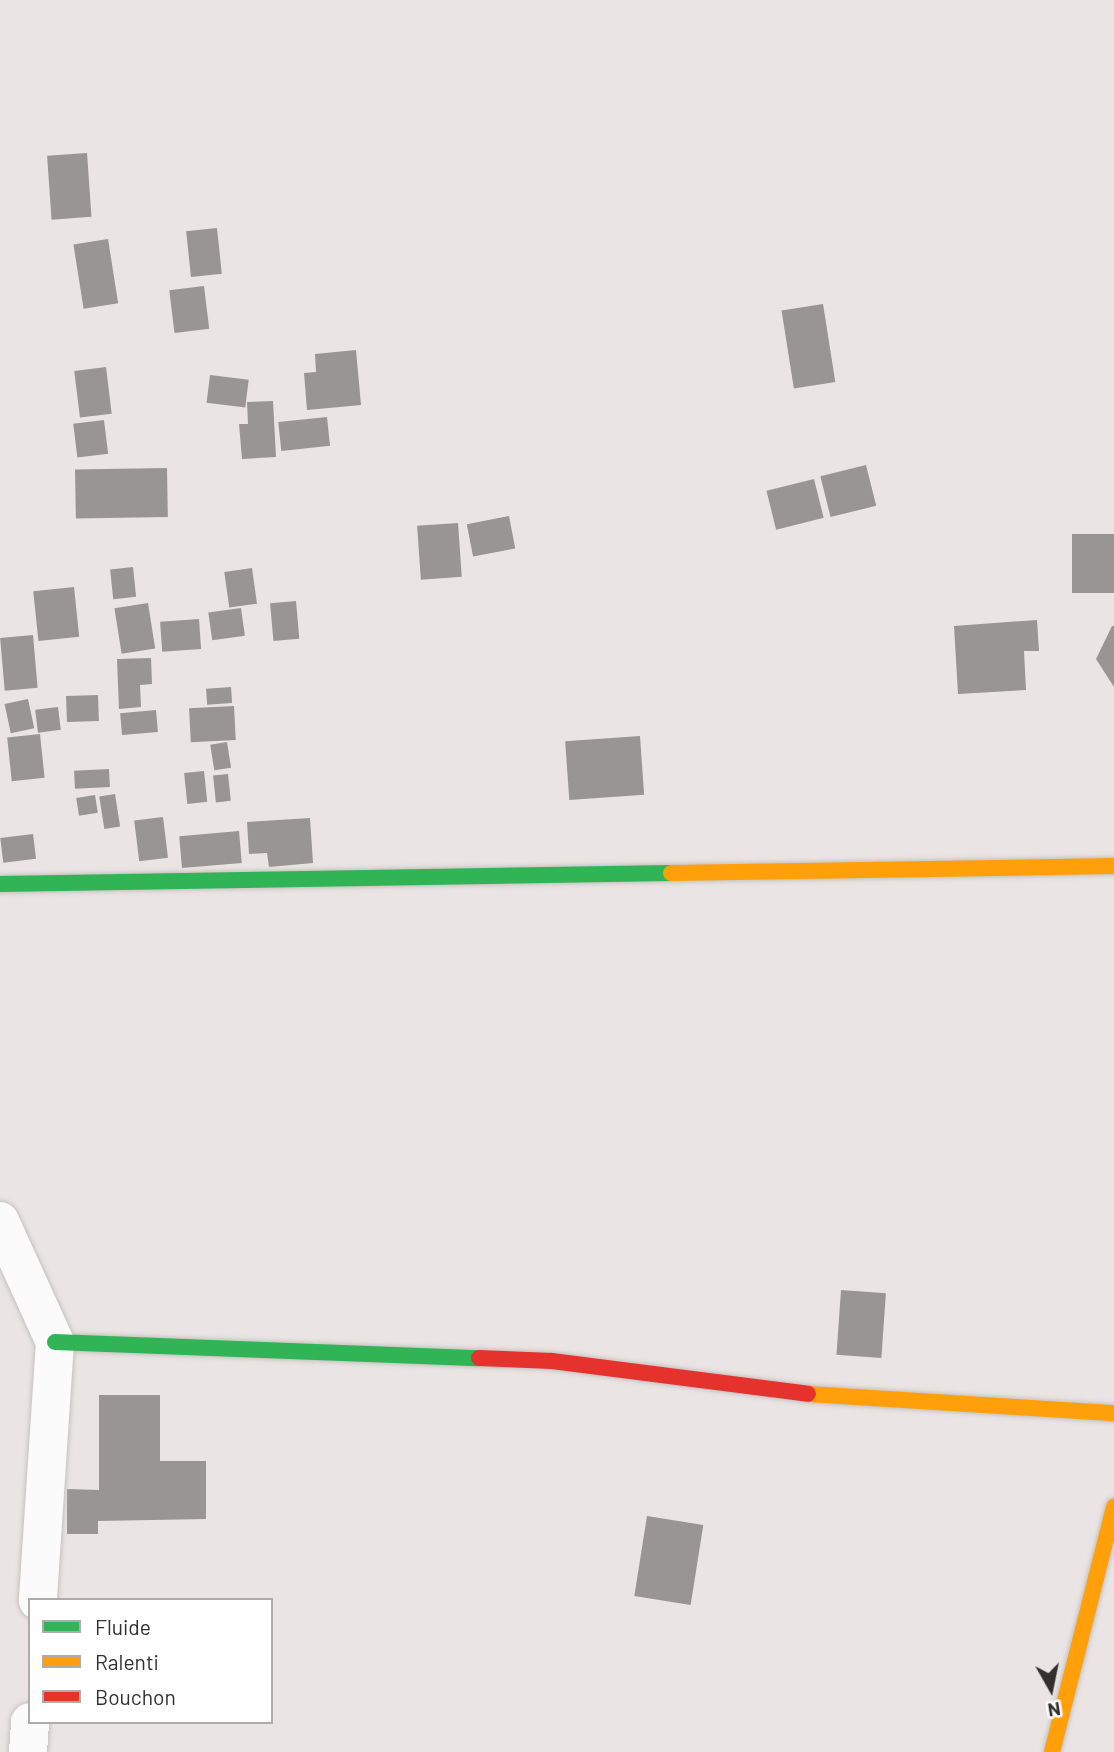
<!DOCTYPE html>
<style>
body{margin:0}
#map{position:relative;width:1114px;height:1752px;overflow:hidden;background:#eae5e4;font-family:Barlow,sans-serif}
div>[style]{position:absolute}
.building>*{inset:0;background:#989594;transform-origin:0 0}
.roads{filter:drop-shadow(0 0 2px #c5c1bf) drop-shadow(0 0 2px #c5c1bf)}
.street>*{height:38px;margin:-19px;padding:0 19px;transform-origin:19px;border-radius:19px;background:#fcfbfb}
.fast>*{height:16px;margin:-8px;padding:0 8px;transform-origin:8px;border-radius:8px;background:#30b455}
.slow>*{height:16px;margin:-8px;padding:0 8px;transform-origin:8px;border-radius:8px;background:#ff9f0a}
.jam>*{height:16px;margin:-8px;padding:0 8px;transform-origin:8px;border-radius:8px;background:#e5322d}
span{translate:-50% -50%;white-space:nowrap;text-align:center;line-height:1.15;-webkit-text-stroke:7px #fff;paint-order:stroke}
.legend{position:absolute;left:28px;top:1598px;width:245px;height:126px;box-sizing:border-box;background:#fff;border:2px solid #adacab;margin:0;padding:9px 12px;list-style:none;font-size:21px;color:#332f2e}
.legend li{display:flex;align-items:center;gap:14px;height:35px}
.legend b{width:35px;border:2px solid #adacab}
.north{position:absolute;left:1016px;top:1654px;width:70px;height:70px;-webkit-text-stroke:5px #fff;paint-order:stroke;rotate:171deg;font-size:19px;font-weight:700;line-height:28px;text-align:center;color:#332f2e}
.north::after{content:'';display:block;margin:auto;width:24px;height:32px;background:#332f2e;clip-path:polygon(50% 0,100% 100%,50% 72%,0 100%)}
</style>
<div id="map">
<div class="building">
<i style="left:87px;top:153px;width:64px;height:40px;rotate:86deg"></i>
<i style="left:217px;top:228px;width:46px;height:31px;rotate:84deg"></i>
<i style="left:108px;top:239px;width:65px;height:35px;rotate:81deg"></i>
<i style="left:204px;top:286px;width:43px;height:35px;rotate:83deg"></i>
<i style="left:823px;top:304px;width:79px;height:42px;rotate:81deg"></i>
<i style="clip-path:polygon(356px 350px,361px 405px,307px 410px,304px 373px,316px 372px,315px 354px)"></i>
<i style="left:106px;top:367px;width:47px;height:32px;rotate:83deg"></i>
<i style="left:210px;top:375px;width:39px;height:28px;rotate:7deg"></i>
<i style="clip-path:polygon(273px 401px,276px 457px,242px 459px,239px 424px,248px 424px,247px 402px)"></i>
<i style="left:327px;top:417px;width:29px;height:49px;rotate:84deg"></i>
<i style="left:104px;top:420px;width:34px;height:31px;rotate:83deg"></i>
<i style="left:866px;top:465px;width:42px;height:47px;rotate:76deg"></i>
<i style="left:167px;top:468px;width:49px;height:92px;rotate:89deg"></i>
<i style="left:814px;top:479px;width:40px;height:49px;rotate:76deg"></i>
<i style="left:509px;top:516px;width:33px;height:43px;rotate:79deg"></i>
<i style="left:458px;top:523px;width:54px;height:41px;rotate:86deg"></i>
<i style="left:1114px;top:534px;width:59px;height:42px;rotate:90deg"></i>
<i style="left:133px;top:567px;width:30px;height:23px;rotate:84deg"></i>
<i style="left:252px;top:568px;width:36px;height:28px;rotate:82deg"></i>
<i style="left:74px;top:587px;width:50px;height:41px;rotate:84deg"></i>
<i style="left:296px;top:601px;width:38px;height:26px;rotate:85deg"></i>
<i style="left:148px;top:603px;width:46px;height:34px;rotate:81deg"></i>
<i style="left:241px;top:608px;width:28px;height:33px;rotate:82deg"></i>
<i style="left:199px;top:619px;width:30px;height:39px;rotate:86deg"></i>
<i style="clip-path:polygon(1037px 620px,1039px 651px,1024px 651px,1026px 690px,958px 694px,954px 626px)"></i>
<i style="clip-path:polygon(1112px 626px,1114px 626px,1114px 687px,1096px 659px)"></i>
<i style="left:33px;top:635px;width:53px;height:33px;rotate:85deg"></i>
<i style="clip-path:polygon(151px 658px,152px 684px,140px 685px,141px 707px,119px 709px,117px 659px)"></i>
<i style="left:231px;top:687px;width:16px;height:25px;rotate:86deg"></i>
<i style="left:98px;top:695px;width:26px;height:32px;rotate:88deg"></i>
<i style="left:28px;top:699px;width:30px;height:24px;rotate:78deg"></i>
<i style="left:234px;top:706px;width:34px;height:45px;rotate:87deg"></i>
<i style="left:58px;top:707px;width:23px;height:23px;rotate:83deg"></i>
<i style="left:156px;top:710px;width:22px;height:36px;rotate:85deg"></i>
<i style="left:40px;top:734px;width:44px;height:33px;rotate:84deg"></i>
<i style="left:640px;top:736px;width:59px;height:75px;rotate:86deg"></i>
<i style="left:227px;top:742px;width:26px;height:17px;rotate:81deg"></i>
<i style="left:109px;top:769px;width:18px;height:35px;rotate:87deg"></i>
<i style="left:204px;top:771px;width:31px;height:20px;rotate:84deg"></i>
<i style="left:228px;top:774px;width:27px;height:15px;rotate:84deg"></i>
<i style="left:115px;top:794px;width:33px;height:16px;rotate:81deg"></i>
<i style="left:95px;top:795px;width:18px;height:19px;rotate:81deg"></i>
<i style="left:163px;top:817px;width:41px;height:29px;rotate:83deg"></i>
<i style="clip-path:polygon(310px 818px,313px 863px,269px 867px,267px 853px,249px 854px,247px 822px)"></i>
<i style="left:239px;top:831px;width:32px;height:60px;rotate:85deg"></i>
<i style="left:33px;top:834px;width:25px;height:33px;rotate:83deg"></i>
<i style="left:841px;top:1290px;width:45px;height:65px;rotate:4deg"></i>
<i style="clip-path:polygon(99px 1395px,160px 1395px,160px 1461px,206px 1461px,206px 1519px,98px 1521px,98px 1534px,67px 1534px,67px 1489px,99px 1490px)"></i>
<i style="left:647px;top:1516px;width:57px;height:81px;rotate:9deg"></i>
</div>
<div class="roads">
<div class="street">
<i style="left:0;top:1221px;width:133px;rotate:65.6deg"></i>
<i style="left:55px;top:1342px;width:259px;rotate:93.8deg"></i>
<i style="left:28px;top:1752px;width:30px;rotate:-86deg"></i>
</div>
<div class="fast">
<i style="left:0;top:884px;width:671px;rotate:-0.94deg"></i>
<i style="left:55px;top:1342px;width:424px;rotate:2.2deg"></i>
</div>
<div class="slow">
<i style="left:671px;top:873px;width:443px;rotate:-0.9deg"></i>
<i style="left:808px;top:1394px;width:307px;rotate:3.6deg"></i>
<i style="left:1052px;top:1752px;width:253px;rotate:-75.8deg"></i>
</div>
<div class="jam">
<i style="left:479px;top:1358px;width:73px;rotate:2.4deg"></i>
<i style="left:552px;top:1361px;width:258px;rotate:7.3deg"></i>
</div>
</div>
<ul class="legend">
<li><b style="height:9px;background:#30b455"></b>Fluide</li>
<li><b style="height:9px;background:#ff9f0a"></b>Ralenti</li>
<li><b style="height:9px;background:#e5322d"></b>Bouchon</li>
</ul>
<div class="north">N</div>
</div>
